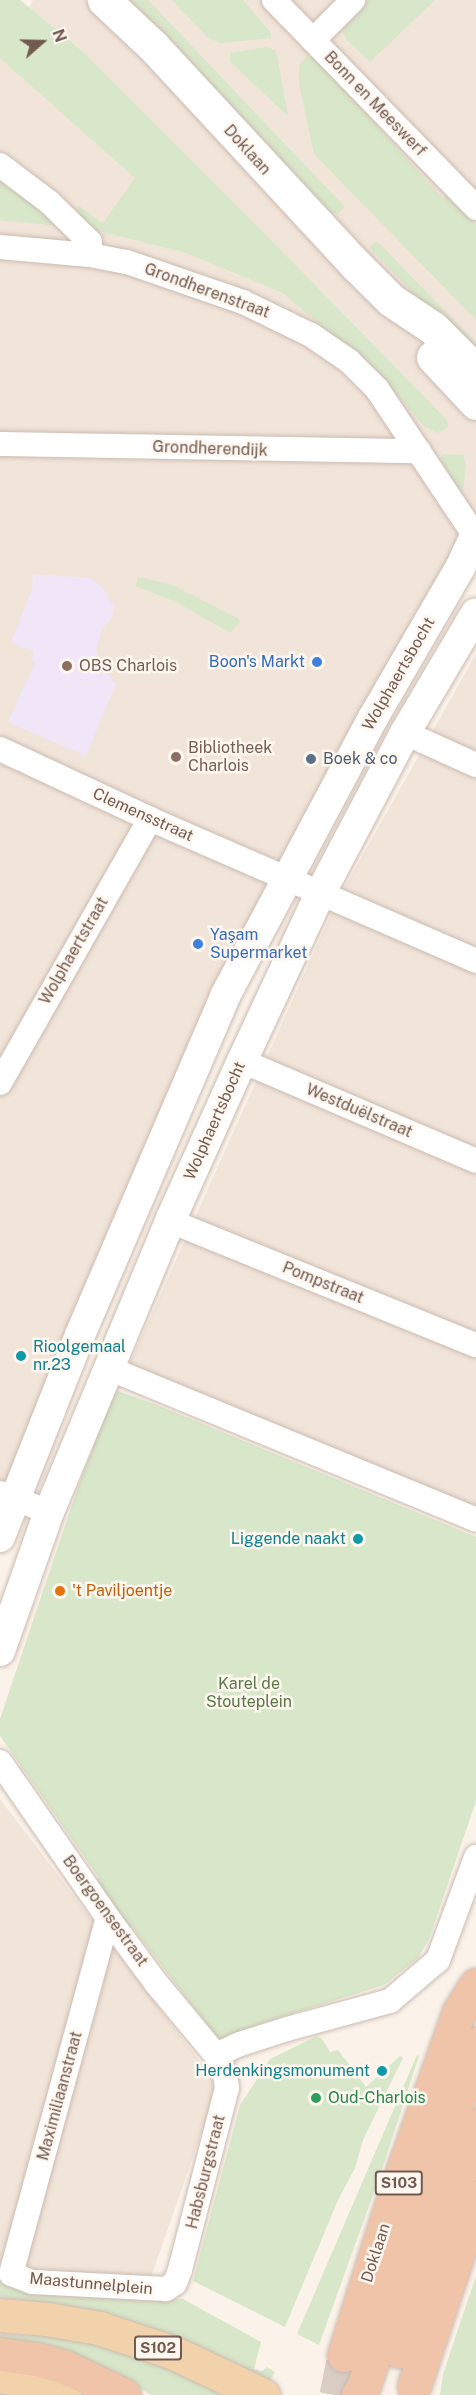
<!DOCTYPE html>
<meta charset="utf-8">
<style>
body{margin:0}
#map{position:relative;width:476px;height:2395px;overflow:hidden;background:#fbf3ea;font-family:"Public Sans",sans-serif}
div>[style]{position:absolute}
.residential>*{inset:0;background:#f1e4d9}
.education>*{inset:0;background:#f0e6f7}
.green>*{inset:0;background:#d8e7c9}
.trunk-tunnel>*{height:33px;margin-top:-16.5px;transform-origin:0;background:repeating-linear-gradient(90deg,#d9cdc4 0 33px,transparent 0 49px)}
.roads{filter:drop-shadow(0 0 2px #ccbbb1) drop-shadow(0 0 2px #ccbbb1)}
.minor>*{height:24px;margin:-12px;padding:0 12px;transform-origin:12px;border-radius:12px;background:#fff}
.tertiary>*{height:30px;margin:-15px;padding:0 15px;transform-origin:15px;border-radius:15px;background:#fff}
.secondary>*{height:33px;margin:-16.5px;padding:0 16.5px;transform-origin:16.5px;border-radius:16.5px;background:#fff}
.primary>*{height:33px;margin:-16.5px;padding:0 16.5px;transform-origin:16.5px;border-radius:16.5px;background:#f2d2aa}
.trunk>*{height:33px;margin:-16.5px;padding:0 16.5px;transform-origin:16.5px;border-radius:16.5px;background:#f0c4a9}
.dots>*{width:16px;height:16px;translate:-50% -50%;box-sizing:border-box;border:3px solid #fdf7f0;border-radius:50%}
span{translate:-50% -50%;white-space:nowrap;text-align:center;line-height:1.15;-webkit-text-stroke:5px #fdf7f0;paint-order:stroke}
.shield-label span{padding:2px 4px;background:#fdf7f0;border:2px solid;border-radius:4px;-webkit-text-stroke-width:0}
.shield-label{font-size:15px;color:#735a50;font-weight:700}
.street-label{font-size:16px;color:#735a50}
.shop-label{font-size:16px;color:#366cbe}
.right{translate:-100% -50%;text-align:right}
.left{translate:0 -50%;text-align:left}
.education-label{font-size:16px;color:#785e54}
.service-label{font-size:16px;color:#4e5e75}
.culture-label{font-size:16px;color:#0d838f}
.food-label{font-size:16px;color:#c56008}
.park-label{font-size:16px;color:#5a7849}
.leisure-label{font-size:16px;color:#27864d}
.north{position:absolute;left:12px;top:12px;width:60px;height:60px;-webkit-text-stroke:4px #fdf7f0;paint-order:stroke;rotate:70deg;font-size:16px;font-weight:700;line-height:24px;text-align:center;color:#735a50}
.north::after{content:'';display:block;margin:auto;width:21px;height:27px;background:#735a50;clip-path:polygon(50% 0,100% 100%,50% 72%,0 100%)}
</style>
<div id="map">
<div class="residential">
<i style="clip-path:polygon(33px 0,476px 0,476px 519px,278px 879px,0 1500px,0 38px,9px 41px)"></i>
<i style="clip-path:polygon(476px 654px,476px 1507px,129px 1365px,337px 901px)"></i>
<i style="clip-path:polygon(0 1799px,218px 2085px,110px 2395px,0 2395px)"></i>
</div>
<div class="education">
<i style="clip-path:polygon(33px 574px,90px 578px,103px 588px,114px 607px,111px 619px,102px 629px,96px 651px,103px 669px,116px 684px,86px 756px,8px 722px,35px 662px,31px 660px,34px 652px,11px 642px,32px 589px)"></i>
</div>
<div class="green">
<i style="clip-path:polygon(0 0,20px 0,83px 52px,262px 231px,447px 420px,448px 427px,438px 433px,425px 427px,382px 377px,283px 293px,186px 253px,88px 228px,74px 214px,79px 206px,103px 223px,135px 178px,0 58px)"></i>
<i style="clip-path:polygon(130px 0,148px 0,345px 207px,338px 214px,325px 213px,217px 91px)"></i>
<i style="clip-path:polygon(172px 0,243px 0,271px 33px,271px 38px,220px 43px,207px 37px)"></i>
<i style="clip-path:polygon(369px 0,435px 0,370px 62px,347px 40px,342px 31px)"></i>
<i style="clip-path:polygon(267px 47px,275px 50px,277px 55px,288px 116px,230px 62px,230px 53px)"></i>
<i style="clip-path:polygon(307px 56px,315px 57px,443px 199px,447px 195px,476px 225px,476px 320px,314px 154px,299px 84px,299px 65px)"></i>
<i style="clip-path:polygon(0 171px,68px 227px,0 220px)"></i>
<i style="clip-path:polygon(377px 241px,476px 343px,476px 360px,369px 247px)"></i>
<i style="clip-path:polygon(443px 454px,463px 455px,466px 465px,463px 490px,453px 482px,441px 459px)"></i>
<i style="clip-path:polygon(138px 577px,170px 584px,239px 619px,240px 622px,230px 633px,176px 602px,136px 586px)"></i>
<i style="clip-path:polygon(115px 1390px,157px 1405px,476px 1537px,476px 1801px,429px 1939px,418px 1958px,384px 1985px,262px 2023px,221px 2043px,132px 1927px,127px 1930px,94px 1882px,99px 1878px,0 1736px,0 1719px,78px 1487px)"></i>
<i style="clip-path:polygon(317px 2036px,323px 2040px,330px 2052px,338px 2050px,366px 2087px,400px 2056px,403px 2058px,363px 2140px,355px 2168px,338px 2200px,285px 2327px,193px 2281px,240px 2105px,270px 2059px)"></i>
<i style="clip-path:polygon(417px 2055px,419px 2056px,379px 2178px,319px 2345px,297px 2334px)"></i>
<i style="clip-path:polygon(476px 2276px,476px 2395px,440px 2395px,443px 2374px)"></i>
<i style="clip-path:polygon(0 2279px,12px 2288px,183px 2299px,261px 2342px,254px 2369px,262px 2371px,267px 2367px,275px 2372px,268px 2384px,23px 2301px,0 2296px)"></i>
<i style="clip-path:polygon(0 2335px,60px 2336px,140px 2355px,236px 2395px,151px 2395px,113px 2373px,0 2345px)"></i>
</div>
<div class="trunk-tunnel">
<i style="left:336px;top:2395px;width:41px;rotate:-78.7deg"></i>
</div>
<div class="roads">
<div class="minor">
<i style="left:274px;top:0;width:290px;rotate:45.8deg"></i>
<i style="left:313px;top:40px;width:57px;rotate:-45deg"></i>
<i style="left:0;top:165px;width:61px;rotate:37.1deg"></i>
<i style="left:49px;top:202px;width:57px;rotate:44.3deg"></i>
<i style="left:90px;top:242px;width:13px;rotate:90deg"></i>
<i style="left:0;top:247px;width:90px;rotate:5.1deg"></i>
<i style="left:90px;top:255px;width:38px;rotate:11deg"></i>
<i style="left:127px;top:262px;width:123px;rotate:19deg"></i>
<i style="left:243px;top:302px;width:76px;rotate:25.9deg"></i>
<i style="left:311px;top:335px;width:46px;rotate:34.4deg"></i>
<i style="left:349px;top:361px;width:40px;rotate:45deg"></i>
<i style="left:377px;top:389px;width:177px;rotate:56.3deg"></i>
<i style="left:0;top:444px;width:419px;rotate:1deg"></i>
<i style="left:405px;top:733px;width:78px;rotate:24.3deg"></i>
<i style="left:0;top:749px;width:166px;rotate:25deg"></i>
<i style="left:150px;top:819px;width:356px;rotate:23.5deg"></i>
<i style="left:242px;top:1061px;width:254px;rotate:23.1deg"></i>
<i style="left:0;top:1083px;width:304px;rotate:-60.4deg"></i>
<i style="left:170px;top:1221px;width:330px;rotate:22.1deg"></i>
<i style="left:108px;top:1368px;width:398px;rotate:22.4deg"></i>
<i style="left:0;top:1493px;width:53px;rotate:21.2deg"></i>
<i style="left:0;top:1762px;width:190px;rotate:55.3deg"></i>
<i style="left:108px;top:1918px;width:81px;rotate:53.6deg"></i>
<i style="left:156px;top:1983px;width:94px;rotate:50.2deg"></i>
<i style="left:216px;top:2055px;width:21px;rotate:65deg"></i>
<i style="left:225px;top:2074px;width:14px;rotate:82deg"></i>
<i style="left:227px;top:2088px;width:188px;rotate:104.5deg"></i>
<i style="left:180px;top:2270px;width:14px;rotate:111deg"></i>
<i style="left:175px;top:2283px;width:11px;rotate:146deg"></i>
<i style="left:166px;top:2289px;width:134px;rotate:-177deg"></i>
<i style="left:32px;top:2282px;width:22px;rotate:-159deg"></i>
<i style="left:11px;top:2274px;width:369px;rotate:-74.8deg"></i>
<i style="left:216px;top:2055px;width:26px;rotate:-25deg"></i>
<i style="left:240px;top:2044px;width:49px;rotate:-17.7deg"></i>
<i style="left:287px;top:2029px;width:107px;rotate:-15.2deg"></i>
<i style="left:390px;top:2001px;width:63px;rotate:-40.5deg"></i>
<i style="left:438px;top:1960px;width:110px;rotate:-69.7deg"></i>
</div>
<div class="tertiary">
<i style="left:0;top:1537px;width:217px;rotate:-68.4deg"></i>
<i style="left:80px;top:1335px;width:369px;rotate:-66.8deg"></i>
<i style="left:225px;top:996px;width:315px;rotate:-62deg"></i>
<i style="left:373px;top:718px;width:173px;rotate:-59.9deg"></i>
<i style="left:460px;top:568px;width:38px;rotate:-65deg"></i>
<i style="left:0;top:1651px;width:147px;rotate:-70.6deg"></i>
<i style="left:49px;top:1512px;width:315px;rotate:-67.4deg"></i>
<i style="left:170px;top:1221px;width:175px;rotate:-65.8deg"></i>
<i style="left:242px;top:1061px;width:184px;rotate:-65deg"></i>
<i style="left:320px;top:894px;width:182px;rotate:-62.2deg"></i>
<i style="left:405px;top:733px;width:139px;rotate:-59.4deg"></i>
</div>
<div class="secondary">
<i style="left:104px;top:0;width:67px;rotate:43.2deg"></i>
<i style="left:153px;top:46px;width:299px;rotate:47.2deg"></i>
<i style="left:356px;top:265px;width:49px;rotate:45deg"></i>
<i style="left:391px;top:300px;width:50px;rotate:33.7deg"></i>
<i style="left:433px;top:328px;width:61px;rotate:45deg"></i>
<i style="left:433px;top:357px;width:63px;rotate:46.9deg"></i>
</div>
<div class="primary">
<i style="left:0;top:2315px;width:47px;rotate:4.9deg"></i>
<i style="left:47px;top:2319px;width:53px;rotate:9.8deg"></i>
<i style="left:99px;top:2328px;width:77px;rotate:18.2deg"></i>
<i style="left:172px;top:2352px;width:101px;rotate:25.3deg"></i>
<i style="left:0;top:2376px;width:35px;rotate:10deg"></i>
<i style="left:34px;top:2382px;width:33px;rotate:23deg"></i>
</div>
<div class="trunk">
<i style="left:399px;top:2351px;width:238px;rotate:-71.1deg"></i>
<i style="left:0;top:2354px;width:36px;rotate:8deg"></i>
<i style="left:36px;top:2359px;width:30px;rotate:15deg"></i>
<i style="left:65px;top:2367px;width:65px;rotate:25.4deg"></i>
<i style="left:344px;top:2355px;width:173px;rotate:-72.5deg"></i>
<i style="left:396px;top:2190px;width:189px;rotate:-70.5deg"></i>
<i style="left:459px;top:2012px;width:32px;rotate:-58deg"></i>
<i style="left:414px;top:2386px;width:198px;rotate:-71.7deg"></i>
<i style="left:358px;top:2395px;width:12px;rotate:-59deg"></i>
<i style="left:364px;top:2385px;width:359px;rotate:-71.8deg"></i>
</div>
</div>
<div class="dots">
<i style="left:317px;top:662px;background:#3f7fe0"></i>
<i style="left:67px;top:666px;background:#8d6e63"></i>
<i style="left:176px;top:757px;background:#8d6e63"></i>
<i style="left:311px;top:759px;background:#5c6f8a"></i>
<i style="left:198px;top:944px;background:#3f7fe0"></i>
<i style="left:21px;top:1356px;background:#0f9aa8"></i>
<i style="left:358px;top:1539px;background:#0f9aa8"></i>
<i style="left:60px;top:1591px;background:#e8710a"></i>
<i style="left:382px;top:2071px;background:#0f9aa8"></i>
<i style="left:316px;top:2098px;background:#2e9e5b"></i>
</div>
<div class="shield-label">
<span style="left:399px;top:2183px">S103</span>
<span style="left:158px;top:2348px">S102</span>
</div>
<div class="street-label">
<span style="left:375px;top:104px;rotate:46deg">Bonn en Meeswerf</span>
<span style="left:247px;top:150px;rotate:48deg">Doklaan</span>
<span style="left:207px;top:291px;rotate:20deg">Grondherenstraat</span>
<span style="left:210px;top:449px;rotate:2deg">Grondherendijk</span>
<span style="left:399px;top:674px;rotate:-60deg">Wolphaertsbocht</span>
<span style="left:143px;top:815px;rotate:24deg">Clemensstraat</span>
<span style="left:74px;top:951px;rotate:-60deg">Wolphaertstraat</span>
<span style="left:359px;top:1111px;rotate:23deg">Westduëlstraat</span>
<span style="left:215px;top:1121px;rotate:-66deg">Wolphaertsbocht</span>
<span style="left:323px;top:1283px;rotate:22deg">Pompstraat</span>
<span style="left:105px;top:1911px;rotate:54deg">Boergoensestraat</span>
<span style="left:60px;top:2096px;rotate:-75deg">Maximiliaanstraat</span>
<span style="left:206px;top:2172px;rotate:-76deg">Habsburgstraat</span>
<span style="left:376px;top:2253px;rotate:-72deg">Doklaan</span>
<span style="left:91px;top:2284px;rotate:5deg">Maastunnelplein</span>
</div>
<div class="shop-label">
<span class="right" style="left:305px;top:662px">Boon's Markt</span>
<span class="left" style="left:210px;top:944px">Yaşam<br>Supermarket</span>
</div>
<div class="education-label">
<span class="left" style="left:79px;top:666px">OBS Charlois</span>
<span class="left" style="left:188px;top:757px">Bibliotheek<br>Charlois</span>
</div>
<div class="service-label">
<span class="left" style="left:323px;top:759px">Boek &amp; co</span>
</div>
<div class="culture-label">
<span class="left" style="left:33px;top:1356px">Rioolgemaal<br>nr.23</span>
<span class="right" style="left:346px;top:1539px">Liggende naakt</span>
<span class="right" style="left:370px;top:2071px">Herdenkingsmonument</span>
</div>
<div class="food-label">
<span class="left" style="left:72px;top:1591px">'t Paviljoentje</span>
</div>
<div class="park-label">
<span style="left:249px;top:1693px">Karel de<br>Stouteplein</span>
</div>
<div class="leisure-label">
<span class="left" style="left:328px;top:2098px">Oud-Charlois</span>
</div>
<div class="north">N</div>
</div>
